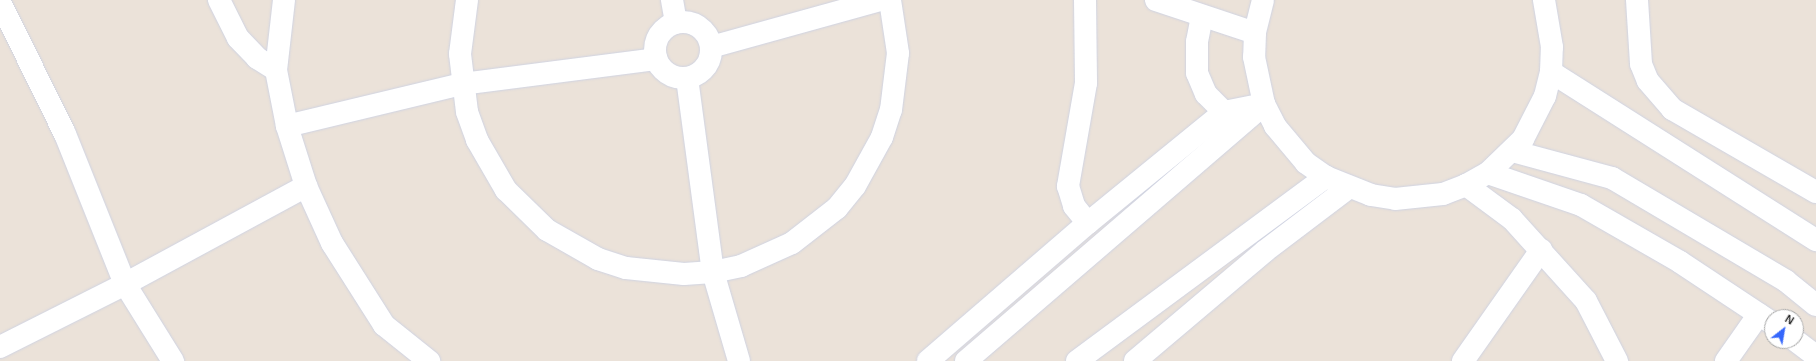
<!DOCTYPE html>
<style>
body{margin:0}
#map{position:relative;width:1816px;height:361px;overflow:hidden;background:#ebe2d9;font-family:Helvetica,sans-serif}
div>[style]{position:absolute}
.roads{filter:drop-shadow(0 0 1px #cfd3e2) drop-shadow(0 0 1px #cfd3e2)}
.minor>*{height:22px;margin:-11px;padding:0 11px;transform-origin:11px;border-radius:11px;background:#fff}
.minor>.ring{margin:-11px;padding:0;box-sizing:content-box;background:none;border:22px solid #fff;border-radius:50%}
span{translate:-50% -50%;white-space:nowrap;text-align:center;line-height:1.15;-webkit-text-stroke:4px #fff;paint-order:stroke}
.north{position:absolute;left:1764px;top:309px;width:40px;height:40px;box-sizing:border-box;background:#fff;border:1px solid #a9a9a9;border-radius:50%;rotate:31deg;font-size:11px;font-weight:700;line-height:16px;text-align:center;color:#282828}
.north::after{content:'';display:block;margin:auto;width:14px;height:18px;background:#3567fc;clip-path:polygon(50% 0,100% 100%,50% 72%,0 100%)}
</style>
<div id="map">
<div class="roads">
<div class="minor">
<i style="left:219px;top:0;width:42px;rotate:63.4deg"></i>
<i style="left:238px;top:38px;width:28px;rotate:46deg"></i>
<i style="left:257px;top:58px;width:22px;rotate:32deg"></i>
<i style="left:284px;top:0;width:70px;rotate:96.5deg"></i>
<i style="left:276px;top:70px;width:57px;rotate:78.9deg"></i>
<i style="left:287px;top:126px;width:63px;rotate:72.4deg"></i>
<i style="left:306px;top:186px;width:63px;rotate:65.5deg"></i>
<i style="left:332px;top:243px;width:97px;rotate:57.6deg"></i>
<i style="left:384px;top:325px;width:58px;rotate:38.7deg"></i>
<i style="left:467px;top:0;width:54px;rotate:97.4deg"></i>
<i style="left:460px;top:54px;width:58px;rotate:83.1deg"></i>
<i style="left:467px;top:112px;width:30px;rotate:70deg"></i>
<i style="left:477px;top:140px;width:58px;rotate:59.9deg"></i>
<i style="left:506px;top:190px;width:57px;rotate:44.3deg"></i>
<i style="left:547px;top:230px;width:59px;rotate:29.6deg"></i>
<i style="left:598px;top:259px;width:29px;rotate:18deg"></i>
<i style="left:626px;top:268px;width:58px;rotate:5.9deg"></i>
<i style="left:684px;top:274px;width:29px;rotate:-4deg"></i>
<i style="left:713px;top:272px;width:29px;rotate:-12deg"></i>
<i style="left:741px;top:266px;width:56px;rotate:-24.3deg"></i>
<i style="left:792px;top:243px;width:57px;rotate:-37.9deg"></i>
<i style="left:837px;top:208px;width:28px;rotate:-51deg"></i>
<i style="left:855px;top:186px;width:56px;rotate:-61.1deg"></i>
<i style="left:882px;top:137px;width:28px;rotate:-72deg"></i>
<i style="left:891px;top:110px;width:57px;rotate:-83deg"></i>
<i style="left:898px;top:53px;width:54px;rotate:-98.6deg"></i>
<i style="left:672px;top:0;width:23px;rotate:80deg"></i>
<i style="left:1085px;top:0;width:83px;rotate:89.3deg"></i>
<i style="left:1086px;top:83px;width:105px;rotate:99.9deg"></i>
<i style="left:1068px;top:186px;width:21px;rotate:73deg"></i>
<i style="left:1074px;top:206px;width:22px;rotate:51deg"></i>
<i style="left:1156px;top:0;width:104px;rotate:18.4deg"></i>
<i style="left:1263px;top:0;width:34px;rotate:104deg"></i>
<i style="left:1255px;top:33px;width:24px;rotate:92deg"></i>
<i style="left:1254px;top:57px;width:48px;rotate:78deg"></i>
<i style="left:1264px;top:104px;width:25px;rotate:63deg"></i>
<i style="left:1275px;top:126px;width:48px;rotate:50deg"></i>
<i style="left:1306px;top:163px;width:24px;rotate:35deg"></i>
<i style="left:1326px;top:177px;width:48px;rotate:21.8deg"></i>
<i style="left:1371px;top:195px;width:24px;rotate:9deg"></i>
<i style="left:1395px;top:199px;width:48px;rotate:-5.9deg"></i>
<i style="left:1443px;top:194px;width:25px;rotate:-21deg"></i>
<i style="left:1466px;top:185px;width:25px;rotate:-29deg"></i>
<i style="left:1488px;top:173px;width:49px;rotate:-44.2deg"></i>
<i style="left:1523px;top:139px;width:48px;rotate:-62.9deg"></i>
<i style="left:1545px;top:96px;width:25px;rotate:-76deg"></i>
<i style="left:1551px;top:72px;width:25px;rotate:-88deg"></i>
<i style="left:1552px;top:47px;width:48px;rotate:-99.7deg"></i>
<i style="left:1637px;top:0;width:64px;rotate:86.4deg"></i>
<i style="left:1641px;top:64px;width:18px;rotate:68deg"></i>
<i style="left:1648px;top:81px;width:37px;rotate:49deg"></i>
<i style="left:1672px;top:109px;width:166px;rotate:30deg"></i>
<i style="left:0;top:2px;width:147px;rotate:63.8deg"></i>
<i style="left:65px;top:134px;width:162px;rotate:68.2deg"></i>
<i style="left:125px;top:284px;width:91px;rotate:58.1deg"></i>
<i style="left:1202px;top:16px;width:26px;rotate:101deg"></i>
<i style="left:1197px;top:42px;width:31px;rotate:90deg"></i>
<i style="left:1197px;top:73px;width:23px;rotate:67deg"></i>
<i style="left:1206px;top:94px;width:25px;rotate:45deg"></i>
<i class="ring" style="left:655px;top:22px;width:34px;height:34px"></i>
<i style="left:711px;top:47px;width:175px;rotate:-15.5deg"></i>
<i style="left:1551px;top:72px;width:314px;rotate:32.4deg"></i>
<i style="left:687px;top:78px;width:196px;rotate:82.4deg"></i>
<i style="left:713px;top:272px;width:93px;rotate:73.7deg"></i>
<i style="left:287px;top:126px;width:180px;rotate:-13.5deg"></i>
<i style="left:462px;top:84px;width:196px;rotate:-7.3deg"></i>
<i style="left:1512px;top:151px;width:104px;rotate:15.1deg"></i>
<i style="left:1612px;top:178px;width:202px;rotate:30.6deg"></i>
<i style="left:1786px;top:281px;width:38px;rotate:39deg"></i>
<i style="left:1488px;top:173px;width:98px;rotate:19deg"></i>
<i style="left:1581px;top:205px;width:114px;rotate:29.9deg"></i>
<i style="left:1680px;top:262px;width:110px;rotate:33.5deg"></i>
<i style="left:1466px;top:185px;width:57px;rotate:36.5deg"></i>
<i style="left:1512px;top:219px;width:110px;rotate:47.9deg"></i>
<i style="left:1586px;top:301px;width:68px;rotate:62.7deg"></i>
<i style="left:1796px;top:341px;width:25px;rotate:37deg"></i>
<i style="left:0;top:347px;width:140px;rotate:-26.7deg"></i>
<i style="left:125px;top:284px;width:206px;rotate:-28.4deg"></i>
<i style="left:928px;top:361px;width:211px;rotate:-40.8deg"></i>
<i style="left:1088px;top:223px;width:176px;rotate:-39.2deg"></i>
<i style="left:1224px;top:112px;width:41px;rotate:-11.3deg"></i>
<i style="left:966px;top:361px;width:393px;rotate:-40.7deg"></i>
<i style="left:1077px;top:361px;width:310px;rotate:-36.5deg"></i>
<i style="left:1135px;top:361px;width:170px;rotate:-40.2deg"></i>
<i style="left:1265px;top:251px;width:104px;rotate:-37.2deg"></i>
<i style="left:1463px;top:361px;width:136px;rotate:-54.9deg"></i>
<i style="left:1726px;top:361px;width:57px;rotate:-54.9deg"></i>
</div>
</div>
<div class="north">N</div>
</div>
